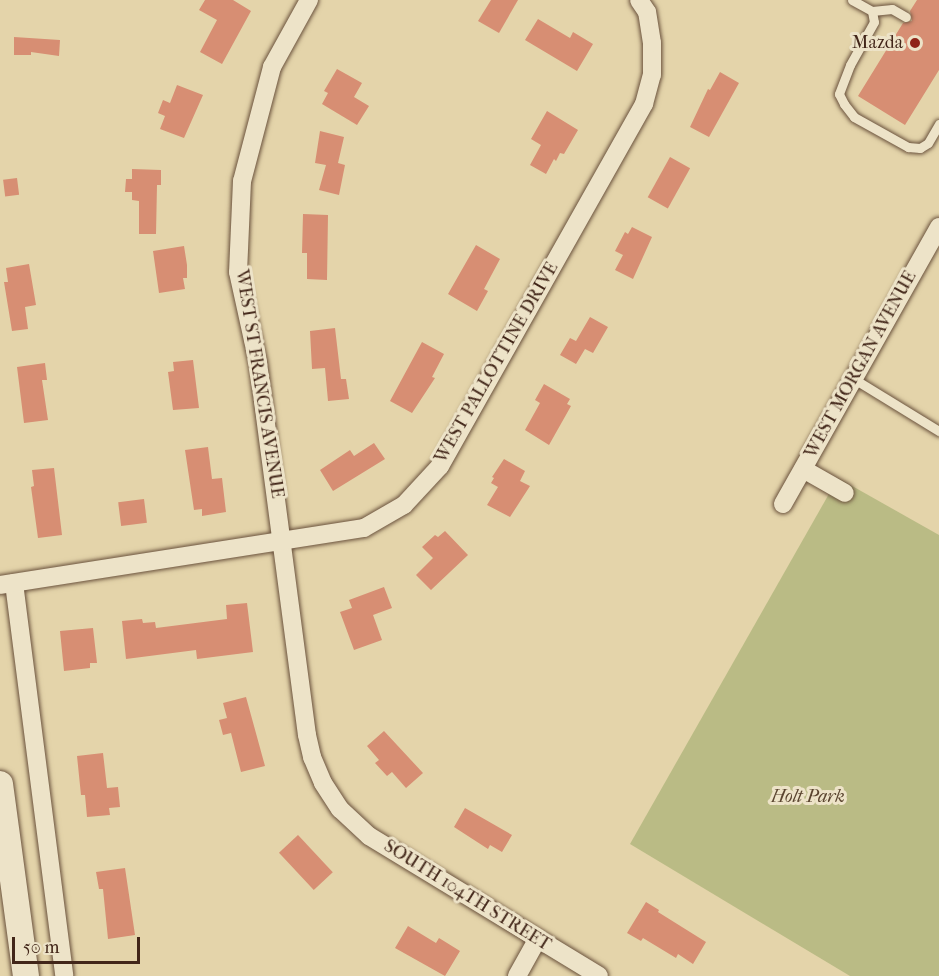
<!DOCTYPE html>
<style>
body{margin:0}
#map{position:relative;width:939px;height:976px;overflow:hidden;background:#e4d4aa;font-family:"IM FELL French Canon",serif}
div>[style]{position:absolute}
.green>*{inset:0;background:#babb85}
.building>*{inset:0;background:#d78e73;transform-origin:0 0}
.roads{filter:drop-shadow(0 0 2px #6a523d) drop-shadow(0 0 2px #6a523d)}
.service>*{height:9px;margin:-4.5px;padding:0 4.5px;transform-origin:4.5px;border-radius:4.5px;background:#ede3c8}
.minor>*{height:18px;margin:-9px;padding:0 9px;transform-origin:9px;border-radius:9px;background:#ede3c8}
.secondary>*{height:26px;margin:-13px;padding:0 13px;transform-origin:13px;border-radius:13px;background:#ede3c8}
.dots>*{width:16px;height:16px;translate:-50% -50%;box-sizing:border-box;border:3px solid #ede3c8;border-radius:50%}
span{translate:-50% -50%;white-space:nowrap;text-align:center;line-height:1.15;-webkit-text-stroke:6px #ede3c8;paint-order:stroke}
.poi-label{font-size:18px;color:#422619}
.right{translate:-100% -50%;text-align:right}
.street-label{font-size:18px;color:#422619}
.park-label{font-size:18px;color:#5a442f;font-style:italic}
.scale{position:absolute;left:12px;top:937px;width:128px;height:27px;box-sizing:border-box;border:3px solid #422619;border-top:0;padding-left:8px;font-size:18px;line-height:21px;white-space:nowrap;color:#422619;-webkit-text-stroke:4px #ede3c8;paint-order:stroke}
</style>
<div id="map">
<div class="green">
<i style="clip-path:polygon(838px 478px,939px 535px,939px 976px,850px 976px,630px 844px)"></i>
</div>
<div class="building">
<i style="clip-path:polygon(205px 0,233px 0,251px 11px,222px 64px,200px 52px,217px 20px,199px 10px)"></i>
<i style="clip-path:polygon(491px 0,518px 0,499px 33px,478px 21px)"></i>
<i style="clip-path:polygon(917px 0,939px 0,939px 70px,905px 125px,858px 96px,903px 23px,912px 21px,910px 11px)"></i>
<i style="clip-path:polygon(538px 19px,570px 38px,573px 32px,593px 44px,577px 71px,525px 40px)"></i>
<i style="clip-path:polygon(14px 37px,60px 40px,59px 56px,31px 52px,31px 55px,14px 55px)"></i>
<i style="clip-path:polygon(337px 69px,362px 83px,354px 97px,369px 106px,357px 125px,322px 104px,328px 93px,324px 91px)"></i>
<i style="clip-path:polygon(720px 72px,739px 83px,709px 137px,690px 127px,708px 89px,710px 90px)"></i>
<i style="clip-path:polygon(177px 85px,203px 95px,184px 138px,160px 129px,165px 116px,158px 113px,163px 100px,170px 103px)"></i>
<i style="clip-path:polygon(547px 111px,578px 130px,564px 154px,560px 153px,556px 161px,554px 159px,546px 174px,530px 165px,541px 145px,531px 139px)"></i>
<i style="clip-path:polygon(320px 131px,344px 137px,338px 163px,345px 165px,339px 195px,319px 190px,326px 165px,315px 163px)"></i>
<i style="left:670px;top:157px;width:23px;height:46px;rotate:29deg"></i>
<i style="clip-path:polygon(132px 169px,161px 170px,161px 185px,157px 185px,156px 234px,139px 234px,139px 201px,132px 200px,132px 192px,125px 192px,126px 179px,132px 179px)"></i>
<i style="left:17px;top:178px;width:17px;height:14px;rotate:83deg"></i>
<i style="clip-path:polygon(303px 214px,328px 215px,327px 280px,307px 279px,307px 253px,302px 253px)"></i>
<i style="clip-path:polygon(632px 227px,652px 237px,633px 279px,615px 270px,623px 255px,615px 251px,625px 232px,628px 234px)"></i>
<i style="clip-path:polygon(476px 245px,500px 259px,484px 289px,488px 291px,477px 311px,448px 294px)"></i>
<i style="clip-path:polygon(184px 246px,187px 265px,187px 278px,183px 278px,185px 289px,159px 293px,153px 251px)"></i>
<i style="clip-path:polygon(29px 264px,36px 305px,25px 307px,28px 329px,12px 331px,4px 282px,8px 282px,6px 268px)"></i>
<i style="clip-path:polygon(590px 317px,608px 327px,593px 353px,585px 349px,576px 364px,560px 355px,570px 338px,576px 341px)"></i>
<i style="clip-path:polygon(335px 328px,341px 379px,346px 379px,349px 399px,328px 401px,325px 368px,312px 369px,310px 331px)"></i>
<i style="clip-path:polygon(422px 342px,444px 354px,432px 377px,435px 378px,412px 413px,390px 401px)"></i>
<i style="clip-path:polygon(193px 360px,199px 408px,173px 410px,168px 372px,174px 371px,173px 362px)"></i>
<i style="clip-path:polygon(45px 363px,47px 380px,42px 380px,48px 420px,24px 423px,17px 367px)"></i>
<i style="clip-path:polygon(544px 384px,570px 399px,567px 404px,571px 406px,549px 445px,525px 430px,540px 403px,535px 400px)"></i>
<i style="clip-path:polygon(374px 443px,385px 459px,333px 491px,320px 470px,350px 450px,354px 456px)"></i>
<i style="clip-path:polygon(208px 447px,212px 479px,222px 478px,226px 512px,202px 516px,202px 509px,194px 510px,185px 450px)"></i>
<i style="clip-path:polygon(504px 459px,525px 471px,520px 481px,530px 486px,510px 517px,487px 505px,498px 487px,491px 483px,494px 478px,492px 477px)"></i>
<i style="clip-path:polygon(54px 468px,62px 535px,38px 538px,31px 487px,34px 486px,32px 470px)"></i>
<i style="left:144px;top:499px;width:24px;height:26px;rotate:83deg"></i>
<i style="clip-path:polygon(445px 531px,468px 555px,431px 590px,416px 575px,433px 558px,422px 547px,435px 535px,438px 537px)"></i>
<i style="clip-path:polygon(384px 587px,392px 608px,373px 615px,382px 640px,354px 650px,340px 612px,352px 608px,349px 600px)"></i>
<i style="clip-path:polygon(247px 603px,253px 652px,197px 659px,196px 650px,126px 659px,122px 621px,142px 619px,143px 623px,155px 622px,156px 628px,227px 619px,226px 605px)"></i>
<i style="clip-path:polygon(93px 628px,97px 663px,90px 663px,90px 668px,64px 671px,60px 631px)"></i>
<i style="clip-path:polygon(246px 697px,265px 766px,241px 772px,231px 733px,223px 735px,219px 720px,227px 718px,223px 703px)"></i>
<i style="clip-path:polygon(384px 731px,423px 773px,406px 788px,392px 772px,387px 776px,375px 763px,379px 760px,367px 746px)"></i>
<i style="clip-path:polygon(103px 753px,107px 788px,118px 787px,120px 807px,109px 808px,110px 815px,87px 817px,85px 795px,81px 795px,77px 756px)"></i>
<i style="clip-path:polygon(465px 808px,512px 835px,502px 852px,490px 845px,488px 849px,454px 827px)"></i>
<i style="left:298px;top:835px;width:51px;height:26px;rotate:47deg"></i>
<i style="clip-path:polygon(125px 868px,135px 935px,108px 939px,103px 889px,99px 889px,96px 872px)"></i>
<i style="clip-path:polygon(646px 902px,659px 910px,658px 912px,706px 942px,693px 964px,678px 954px,676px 958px,643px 938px,641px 941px,627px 933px)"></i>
<i style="clip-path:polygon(408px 926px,436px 943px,439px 938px,460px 951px,445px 976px,395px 948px)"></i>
</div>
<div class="roads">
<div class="service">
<i style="left:852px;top:0;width:23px;rotate:29deg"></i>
<i style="left:872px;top:11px;width:11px;rotate:80deg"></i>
<i style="left:874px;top:22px;width:49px;rotate:119.2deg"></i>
<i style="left:850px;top:65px;width:31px;rotate:111deg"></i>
<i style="left:839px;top:94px;width:11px;rotate:63deg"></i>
<i style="left:844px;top:104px;width:16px;rotate:52deg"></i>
<i style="left:854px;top:117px;width:62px;rotate:29.1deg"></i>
<i style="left:908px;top:147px;width:12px;rotate:5deg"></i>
<i style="left:920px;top:148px;width:9px;rotate:-32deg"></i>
<i style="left:928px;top:143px;width:22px;rotate:-60deg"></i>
<i style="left:872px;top:11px;width:20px;rotate:-6deg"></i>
<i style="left:892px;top:9px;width:16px;rotate:30deg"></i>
<i style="left:854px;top:379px;width:100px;rotate:31.5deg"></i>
</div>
<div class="minor">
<i style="left:309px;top:0;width:77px;rotate:118.9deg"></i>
<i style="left:272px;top:67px;width:118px;rotate:104.7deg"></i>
<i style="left:242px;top:181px;width:91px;rotate:92.5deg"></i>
<i style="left:238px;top:272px;width:93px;rotate:77.6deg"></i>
<i style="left:258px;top:363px;width:375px;rotate:82.5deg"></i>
<i style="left:307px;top:735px;width:23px;rotate:77deg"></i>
<i style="left:312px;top:757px;width:28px;rotate:67deg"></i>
<i style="left:323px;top:783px;width:31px;rotate:57deg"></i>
<i style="left:340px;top:809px;width:40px;rotate:43deg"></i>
<i style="left:369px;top:836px;width:269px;rotate:31.3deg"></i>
<i style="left:803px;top:469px;width:48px;rotate:29.7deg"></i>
<i style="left:783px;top:504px;width:318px;rotate:-60.6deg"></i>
<i style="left:14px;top:583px;width:396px;rotate:82.7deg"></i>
<i style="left:0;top:585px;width:368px;rotate:-8.9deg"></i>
<i style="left:364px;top:528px;width:46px;rotate:-29.9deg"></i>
<i style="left:404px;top:505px;width:53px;rotate:-47.3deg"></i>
<i style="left:440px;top:466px;width:416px;rotate:-60.6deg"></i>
<i style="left:644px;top:104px;width:30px;rotate:-75deg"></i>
<i style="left:652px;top:75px;width:32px;rotate:-90deg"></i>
<i style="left:652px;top:43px;width:31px;rotate:-99deg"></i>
<i style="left:647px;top:12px;width:14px;rotate:-124deg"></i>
<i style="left:517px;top:976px;width:41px;rotate:-60.9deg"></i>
</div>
<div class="secondary">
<i style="left:0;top:784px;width:194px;rotate:82.3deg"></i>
</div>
</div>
<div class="dots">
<i style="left:915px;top:43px;background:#8f2418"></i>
</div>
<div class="poi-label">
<span class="right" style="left:903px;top:43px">Mazda</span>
</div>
<div class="street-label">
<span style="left:497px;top:363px;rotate:-60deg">WEST PALLOTTINE DRIVE</span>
<span style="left:861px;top:365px;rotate:-61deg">WEST MORGAN AVENUE</span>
<span style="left:259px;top:384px;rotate:81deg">WEST ST FRANCIS AVENUE</span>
<span style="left:467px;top:896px;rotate:32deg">SOUTH 104TH STREET</span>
</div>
<div class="park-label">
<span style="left:808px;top:797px">Holt Park</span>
</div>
<div class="scale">50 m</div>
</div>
